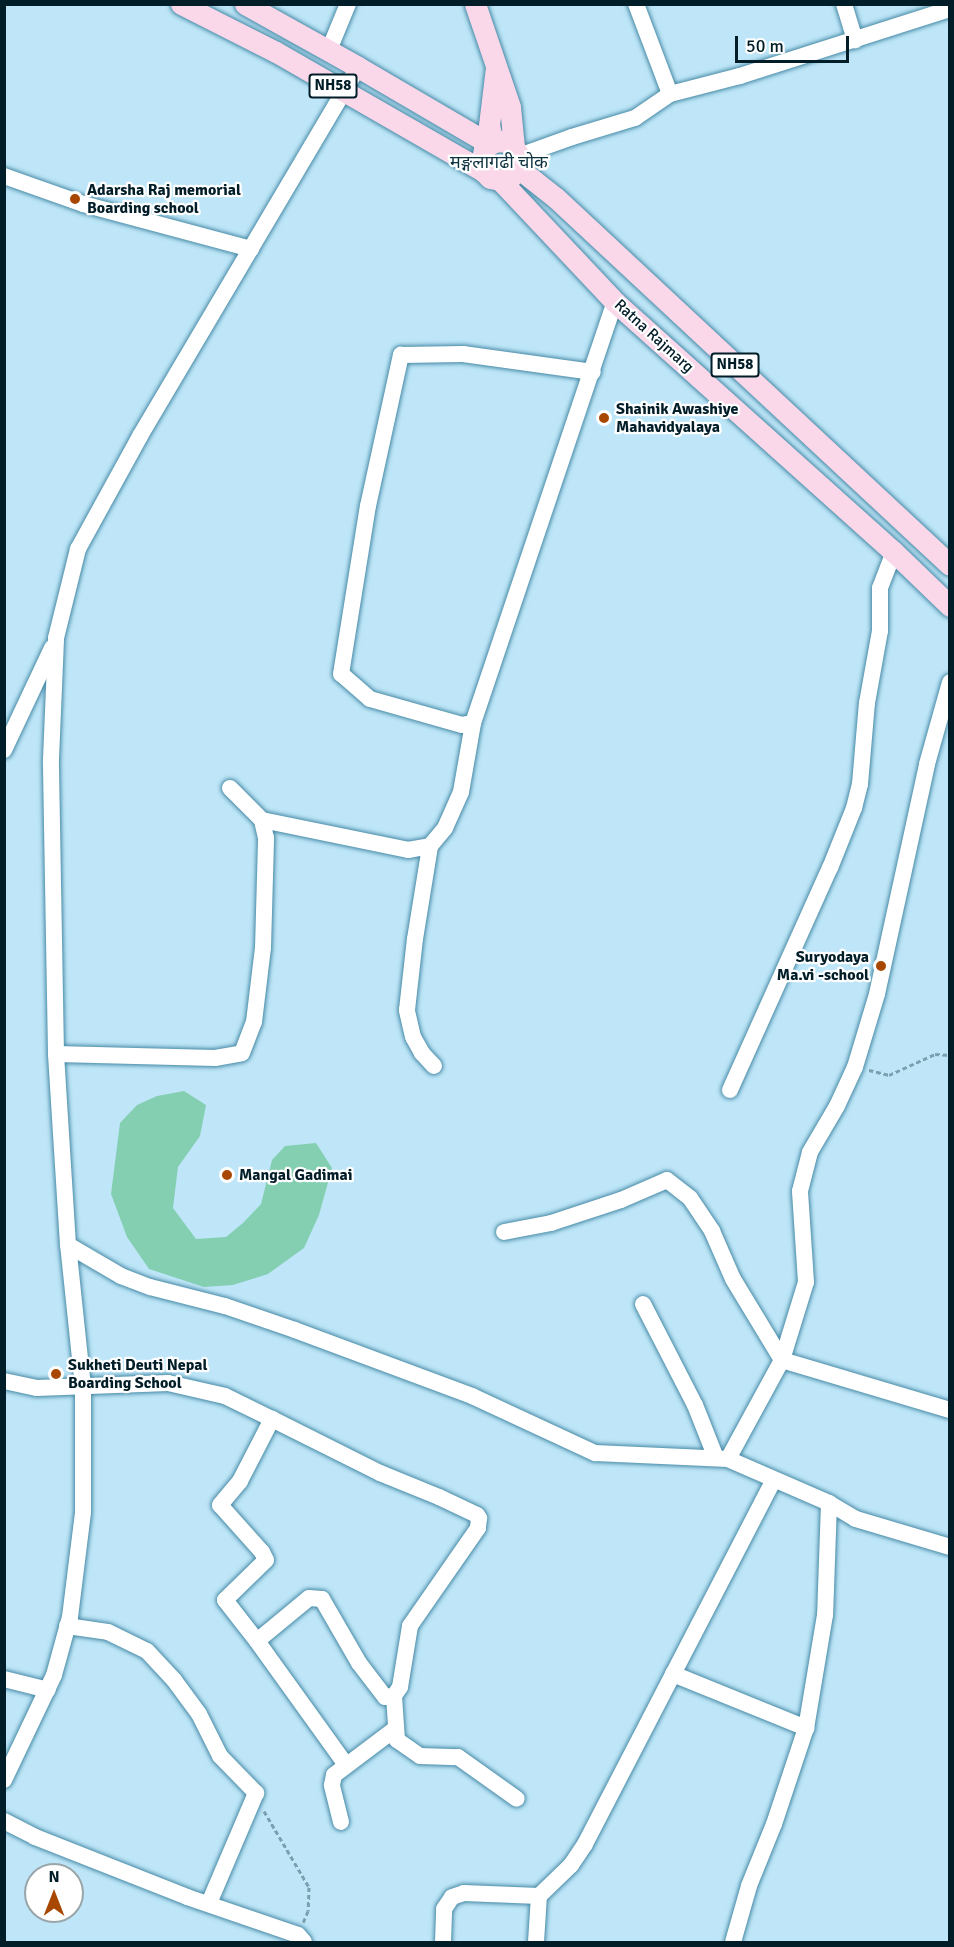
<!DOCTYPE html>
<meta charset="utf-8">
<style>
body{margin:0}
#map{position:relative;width:954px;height:1947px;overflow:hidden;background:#bee6f8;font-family:Signika,"Noto Sans Devanagari",sans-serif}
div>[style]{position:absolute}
.water>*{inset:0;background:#84cfb2}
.path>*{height:3px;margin-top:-1.5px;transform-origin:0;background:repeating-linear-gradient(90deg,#7b9fae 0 4.5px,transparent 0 7.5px)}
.roads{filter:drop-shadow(0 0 2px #478aa6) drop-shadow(0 0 2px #478aa6)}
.minor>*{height:16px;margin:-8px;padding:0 8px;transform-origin:8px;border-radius:8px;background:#fff}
.major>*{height:21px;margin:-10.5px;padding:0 10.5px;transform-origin:10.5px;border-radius:10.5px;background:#fad8e9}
.dots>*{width:16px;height:16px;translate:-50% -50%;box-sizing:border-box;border:3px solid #fff;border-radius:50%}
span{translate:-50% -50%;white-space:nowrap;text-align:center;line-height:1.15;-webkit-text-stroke:4.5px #fff;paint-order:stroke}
.shield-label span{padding:2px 4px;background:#fff;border:2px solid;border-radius:4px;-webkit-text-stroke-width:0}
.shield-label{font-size:15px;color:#011d28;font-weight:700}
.poi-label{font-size:16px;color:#011d28;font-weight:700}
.left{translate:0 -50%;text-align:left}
.right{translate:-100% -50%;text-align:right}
.street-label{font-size:16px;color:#011d28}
.neighbourhood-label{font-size:18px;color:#0c313f}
.frame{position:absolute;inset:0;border:6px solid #011d28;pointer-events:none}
.north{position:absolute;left:24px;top:1863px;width:60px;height:60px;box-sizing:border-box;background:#fff;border:2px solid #99a5a9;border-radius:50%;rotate:0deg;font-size:16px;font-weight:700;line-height:24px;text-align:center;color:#011d28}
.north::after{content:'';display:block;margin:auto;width:21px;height:27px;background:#a84800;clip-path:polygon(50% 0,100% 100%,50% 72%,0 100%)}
.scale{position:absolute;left:735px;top:36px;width:114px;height:27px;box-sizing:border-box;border:3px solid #011d28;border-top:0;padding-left:8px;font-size:18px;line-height:21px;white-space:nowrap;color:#011d28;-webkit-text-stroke:4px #fff;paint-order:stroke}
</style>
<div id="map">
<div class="water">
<i style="clip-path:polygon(184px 1091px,206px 1105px,200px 1136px,178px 1167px,173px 1208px,196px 1239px,226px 1237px,243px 1223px,261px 1204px,272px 1160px,285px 1146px,316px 1143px,332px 1168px,319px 1215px,304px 1248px,268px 1274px,233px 1285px,204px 1287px,149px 1269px,127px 1237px,111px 1194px,120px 1123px,137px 1105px,157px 1096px)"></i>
</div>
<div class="path">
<i style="left:869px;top:1070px;width:21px;rotate:14deg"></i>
<i style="left:889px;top:1075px;width:51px;rotate:-24.5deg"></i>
<i style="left:935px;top:1054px;width:15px;rotate:4deg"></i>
<i style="left:264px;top:1811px;width:88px;rotate:59.4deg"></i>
<i style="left:309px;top:1887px;width:24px;rotate:92deg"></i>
<i style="left:308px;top:1911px;width:13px;rotate:113deg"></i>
</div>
<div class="roads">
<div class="minor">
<i style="left:636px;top:4px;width:96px;rotate:69.3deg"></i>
<i style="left:844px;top:4px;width:38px;rotate:73deg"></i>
<i style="left:329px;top:50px;width:50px;rotate:-67.6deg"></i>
<i style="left:519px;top:156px;width:56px;rotate:-19.7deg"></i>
<i style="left:572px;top:137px;width:66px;rotate:-16.8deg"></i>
<i style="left:635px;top:118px;width:42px;rotate:-34.4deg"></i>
<i style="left:670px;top:94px;width:72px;rotate:-14.4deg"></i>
<i style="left:740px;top:76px;width:220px;rotate:-17.7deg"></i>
<i style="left:4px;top:176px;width:84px;rotate:19.5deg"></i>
<i style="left:83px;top:204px;width:174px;rotate:15deg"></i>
<i style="left:473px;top:723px;width:11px;rotate:170deg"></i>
<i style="left:462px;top:725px;width:96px;rotate:-164.2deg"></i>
<i style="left:370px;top:699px;width:38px;rotate:-139deg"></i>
<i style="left:341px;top:674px;width:170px;rotate:-80.9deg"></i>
<i style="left:368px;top:506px;width:155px;rotate:-77.7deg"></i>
<i style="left:401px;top:355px;width:62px;rotate:-0.9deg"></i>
<i style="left:463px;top:354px;width:131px;rotate:7.9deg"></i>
<i style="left:4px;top:750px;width:113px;rotate:-64.8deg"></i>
<i style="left:230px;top:788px;width:45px;rotate:45deg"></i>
<i style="left:262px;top:820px;width:149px;rotate:11.6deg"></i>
<i style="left:408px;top:850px;width:22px;rotate:-10deg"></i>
<i style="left:56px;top:1054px;width:159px;rotate:1.4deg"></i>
<i style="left:215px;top:1058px;width:27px;rotate:-10deg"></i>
<i style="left:242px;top:1053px;width:33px;rotate:-69deg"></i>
<i style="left:254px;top:1022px;width:75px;rotate:-83.1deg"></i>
<i style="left:263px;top:948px;width:110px;rotate:-88.4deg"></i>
<i style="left:266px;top:838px;width:18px;rotate:-103deg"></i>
<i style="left:434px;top:1066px;width:18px;rotate:-133deg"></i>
<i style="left:422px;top:1053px;width:18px;rotate:-119deg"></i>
<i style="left:413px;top:1037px;width:28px;rotate:-103deg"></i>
<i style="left:407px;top:1010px;width:71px;rotate:-83.6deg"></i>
<i style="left:415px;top:939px;width:94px;rotate:-80.8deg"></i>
<i style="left:430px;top:846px;width:23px;rotate:-50deg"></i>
<i style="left:445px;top:828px;width:39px;rotate:-66deg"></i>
<i style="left:461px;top:792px;width:70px;rotate:-80.1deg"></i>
<i style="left:473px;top:723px;width:444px;rotate:-71.4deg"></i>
<i style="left:730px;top:1090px;width:243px;rotate:-65.8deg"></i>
<i style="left:830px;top:868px;width:65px;rotate:-68.2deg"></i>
<i style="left:854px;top:808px;width:25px;rotate:-76deg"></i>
<i style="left:860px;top:784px;width:81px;rotate:-85.1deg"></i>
<i style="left:867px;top:703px;width:73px;rotate:-79.8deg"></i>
<i style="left:880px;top:631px;width:43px;rotate:-90deg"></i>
<i style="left:880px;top:588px;width:39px;rotate:-69deg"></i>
<i style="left:504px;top:1232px;width:48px;rotate:-10.8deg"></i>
<i style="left:551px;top:1223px;width:74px;rotate:-18.2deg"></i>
<i style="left:621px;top:1200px;width:50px;rotate:-23.5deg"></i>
<i style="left:667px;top:1180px;width:29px;rotate:38deg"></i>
<i style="left:690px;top:1198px;width:40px;rotate:56deg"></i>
<i style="left:712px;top:1231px;width:52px;rotate:66.4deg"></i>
<i style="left:733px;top:1279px;width:95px;rotate:58.8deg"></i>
<i style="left:782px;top:1360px;width:175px;rotate:16.6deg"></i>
<i style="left:68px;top:1245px;width:61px;rotate:30.3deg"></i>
<i style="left:121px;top:1276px;width:31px;rotate:21deg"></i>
<i style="left:150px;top:1287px;width:77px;rotate:14.2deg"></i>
<i style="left:225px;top:1306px;width:74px;rotate:18.9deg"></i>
<i style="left:295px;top:1330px;width:189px;rotate:20.4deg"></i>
<i style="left:472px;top:1396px;width:136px;rotate:24.9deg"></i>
<i style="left:595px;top:1453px;width:133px;rotate:2.6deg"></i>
<i style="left:728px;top:1459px;width:110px;rotate:23.5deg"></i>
<i style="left:829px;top:1503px;width:112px;rotate:92deg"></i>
<i style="left:825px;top:1615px;width:115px;rotate:99.5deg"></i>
<i style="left:806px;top:1728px;width:101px;rotate:108.4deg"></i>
<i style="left:774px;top:1824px;width:67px;rotate:112deg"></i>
<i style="left:749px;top:1886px;width:58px;rotate:105.9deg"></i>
<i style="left:643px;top:1304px;width:114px;rotate:62.8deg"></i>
<i style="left:695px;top:1405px;width:57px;rotate:68.4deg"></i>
<i style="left:4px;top:1381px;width:34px;rotate:12deg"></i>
<i style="left:37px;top:1388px;width:131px;rotate:-2.2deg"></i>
<i style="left:168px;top:1383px;width:58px;rotate:12.8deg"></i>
<i style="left:225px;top:1396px;width:52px;rotate:26.1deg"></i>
<i style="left:272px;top:1419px;width:121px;rotate:26.6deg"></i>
<i style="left:380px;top:1473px;width:64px;rotate:22.1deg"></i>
<i style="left:439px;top:1497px;width:42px;rotate:25.3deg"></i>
<i style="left:477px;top:1515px;width:4px;rotate:56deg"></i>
<i style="left:479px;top:1518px;width:10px;rotate:96deg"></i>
<i style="left:478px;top:1528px;width:119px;rotate:124.8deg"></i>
<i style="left:410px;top:1626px;width:62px;rotate:99.3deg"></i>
<i style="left:400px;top:1687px;width:11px;rotate:124deg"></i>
<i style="left:394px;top:1696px;width:9px;rotate:174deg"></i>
<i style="left:385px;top:1697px;width:43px;rotate:-127.4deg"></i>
<i style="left:359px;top:1663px;width:74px;rotate:-120deg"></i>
<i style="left:322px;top:1599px;width:13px;rotate:-176deg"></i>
<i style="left:309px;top:1598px;width:67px;rotate:140.4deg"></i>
<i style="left:257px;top:1641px;width:52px;rotate:-128deg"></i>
<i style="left:225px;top:1600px;width:57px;rotate:-44.3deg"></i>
<i style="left:266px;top:1560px;width:9px;rotate:-117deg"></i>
<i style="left:262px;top:1552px;width:63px;rotate:-131.8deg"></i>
<i style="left:220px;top:1505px;width:31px;rotate:-50deg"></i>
<i style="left:240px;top:1481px;width:70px;rotate:-62.7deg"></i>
<i style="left:728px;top:1459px;width:113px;rotate:-61.4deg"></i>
<i style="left:782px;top:1360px;width:82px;rotate:-72.9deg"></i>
<i style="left:806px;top:1282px;width:91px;rotate:-93.8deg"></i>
<i style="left:800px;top:1191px;width:40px;rotate:-75.6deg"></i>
<i style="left:810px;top:1152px;width:53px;rotate:-59.6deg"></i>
<i style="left:837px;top:1106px;width:43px;rotate:-65.2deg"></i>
<i style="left:855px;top:1067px;width:76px;rotate:-73.2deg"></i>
<i style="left:877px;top:994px;width:235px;rotate:-77.7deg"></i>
<i style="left:927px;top:764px;width:85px;rotate:-74.3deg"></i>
<i style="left:829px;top:1503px;width:31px;rotate:31deg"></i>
<i style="left:856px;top:1519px;width:98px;rotate:16.6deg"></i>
<i style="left:67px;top:1626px;width:41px;rotate:8.3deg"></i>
<i style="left:108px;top:1632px;width:43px;rotate:26deg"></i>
<i style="left:147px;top:1651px;width:40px;rotate:47deg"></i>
<i style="left:174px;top:1680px;width:42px;rotate:53.7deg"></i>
<i style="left:199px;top:1714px;width:47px;rotate:63.4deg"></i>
<i style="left:220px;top:1756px;width:52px;rotate:45.8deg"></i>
<i style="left:256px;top:1793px;width:120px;rotate:113.1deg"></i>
<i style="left:257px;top:1641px;width:153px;rotate:54.3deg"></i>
<i style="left:673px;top:1674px;width:144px;rotate:22.1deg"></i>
<i style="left:4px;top:1679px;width:45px;rotate:14deg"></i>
<i style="left:394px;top:1696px;width:44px;rotate:86.1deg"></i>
<i style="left:397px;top:1740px;width:28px;rotate:35deg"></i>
<i style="left:420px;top:1756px;width:38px;rotate:2deg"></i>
<i style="left:458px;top:1757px;width:72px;rotate:35.4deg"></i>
<i style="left:4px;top:1780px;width:116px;rotate:-64.5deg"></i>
<i style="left:54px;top:1675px;width:60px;rotate:-74.6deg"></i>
<i style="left:70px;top:1617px;width:106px;rotate:-82.9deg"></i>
<i style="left:83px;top:1512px;width:125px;rotate:-90deg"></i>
<i style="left:83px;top:1387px;width:143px;rotate:-96deg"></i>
<i style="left:68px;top:1245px;width:191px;rotate:-93.6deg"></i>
<i style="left:56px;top:1054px;width:295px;rotate:-91deg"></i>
<i style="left:51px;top:759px;width:121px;rotate:-87.6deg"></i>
<i style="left:56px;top:638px;width:92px;rotate:-76.1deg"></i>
<i style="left:78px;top:549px;width:129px;rotate:-61.2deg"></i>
<i style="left:140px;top:436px;width:429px;rotate:-59.4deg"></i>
<i style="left:4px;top:1821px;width:35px;rotate:27deg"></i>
<i style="left:35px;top:1837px;width:163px;rotate:21.5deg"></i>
<i style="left:187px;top:1897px;width:117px;rotate:18.9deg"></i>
<i style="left:298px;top:1935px;width:9px;rotate:49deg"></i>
<i style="left:341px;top:1822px;width:38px;rotate:-104deg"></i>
<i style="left:332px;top:1785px;width:10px;rotate:-79deg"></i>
<i style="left:334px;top:1775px;width:76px;rotate:-37deg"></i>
<i style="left:443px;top:1942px;width:33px;rotate:-88deg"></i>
<i style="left:444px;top:1909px;width:14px;rotate:-56deg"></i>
<i style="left:452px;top:1897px;width:13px;rotate:-18deg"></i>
<i style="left:464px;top:1893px;width:75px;rotate:2.3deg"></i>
<i style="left:539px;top:1896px;width:45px;rotate:-44.1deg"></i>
<i style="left:571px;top:1865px;width:25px;rotate:-56deg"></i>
<i style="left:585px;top:1844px;width:410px;rotate:-62.6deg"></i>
<i style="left:536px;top:1942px;width:46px;rotate:-86.3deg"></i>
</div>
<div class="major">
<i style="left:181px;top:4px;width:106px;rotate:26.8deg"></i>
<i style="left:276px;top:52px;width:239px;rotate:29.9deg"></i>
<i style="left:245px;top:4px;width:129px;rotate:29.1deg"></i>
<i style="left:358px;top:67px;width:153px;rotate:30.3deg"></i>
<i style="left:475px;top:4px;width:109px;rotate:71.2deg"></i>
<i style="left:510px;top:107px;width:40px;rotate:84.3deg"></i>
<i style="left:493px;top:142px;width:17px;rotate:-103deg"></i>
<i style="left:489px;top:125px;width:58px;rotate:-83.1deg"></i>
<i style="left:518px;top:168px;width:48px;rotate:38.3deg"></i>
<i style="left:556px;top:198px;width:538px;rotate:42.97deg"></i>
<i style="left:500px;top:180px;width:11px;rotate:-15deg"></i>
<i style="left:511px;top:177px;width:11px;rotate:-52deg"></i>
<i style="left:518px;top:168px;width:12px;rotate:-85deg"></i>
<i style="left:519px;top:156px;width:10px;rotate:-119deg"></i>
<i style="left:514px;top:147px;width:12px;rotate:-149deg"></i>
<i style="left:504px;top:141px;width:11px;rotate:175deg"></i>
<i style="left:493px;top:142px;width:11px;rotate:142deg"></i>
<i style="left:484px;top:149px;width:15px;rotate:101deg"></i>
<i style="left:481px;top:164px;width:7px;rotate:74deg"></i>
<i style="left:483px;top:171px;width:10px;rotate:45deg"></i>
<i style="left:490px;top:178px;width:10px;rotate:11deg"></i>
<i style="left:500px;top:180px;width:168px;rotate:46.7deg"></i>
<i style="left:615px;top:302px;width:375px;rotate:41.9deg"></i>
<i style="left:894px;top:552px;width:78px;rotate:44deg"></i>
</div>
</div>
<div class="dots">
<i style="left:75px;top:199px;background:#a84800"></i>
<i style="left:604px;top:418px;background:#a84800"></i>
<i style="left:881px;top:966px;background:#a84800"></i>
<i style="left:227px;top:1175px;background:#a84800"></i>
<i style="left:56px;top:1374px;background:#a84800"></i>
</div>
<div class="shield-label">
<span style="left:333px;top:86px">NH58</span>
<span style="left:735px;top:365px">NH58</span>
</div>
<div class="poi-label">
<span class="left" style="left:87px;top:199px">Adarsha Raj memorial<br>Boarding school</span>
<span class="left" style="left:616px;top:418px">Shainik Awashiye<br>Mahavidyalaya</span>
<span class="right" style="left:869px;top:966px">Suryodaya<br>Ma.vi -school</span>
<span class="left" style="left:239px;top:1175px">Mangal Gadimai</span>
<span class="left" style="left:68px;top:1374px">Sukheti Deuti Nepal<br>Boarding School</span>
</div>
<div class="street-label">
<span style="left:654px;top:336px;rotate:42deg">Ratna Rajmarg</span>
</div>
<div class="neighbourhood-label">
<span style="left:499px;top:162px">मङ्गलागढी चोक</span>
</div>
<div class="frame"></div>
<div class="north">N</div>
<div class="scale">50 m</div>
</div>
